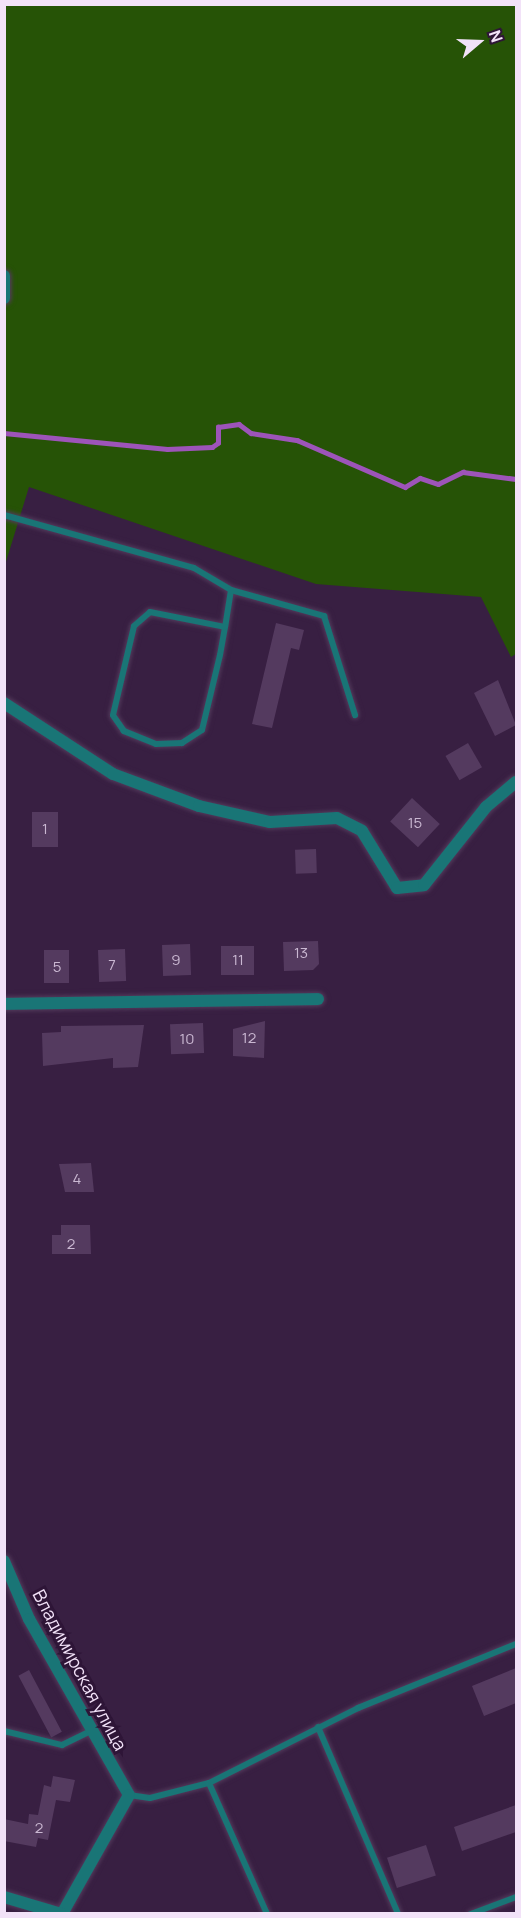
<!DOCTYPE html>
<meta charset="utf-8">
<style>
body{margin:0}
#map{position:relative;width:521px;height:1918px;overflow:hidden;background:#381f42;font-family:Manrope,sans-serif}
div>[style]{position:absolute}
.green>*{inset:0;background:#265306}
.stream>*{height:4.5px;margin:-2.25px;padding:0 2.25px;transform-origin:2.25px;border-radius:2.25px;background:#9d54b9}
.building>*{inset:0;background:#543a5f;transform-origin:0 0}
.roads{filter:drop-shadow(0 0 2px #523a5b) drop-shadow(0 0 2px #523a5b)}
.lane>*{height:6px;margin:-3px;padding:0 3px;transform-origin:3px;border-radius:3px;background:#197576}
.street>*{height:12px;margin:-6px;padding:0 6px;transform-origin:6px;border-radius:6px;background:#197576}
span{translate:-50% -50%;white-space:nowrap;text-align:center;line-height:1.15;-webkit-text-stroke:6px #2e1537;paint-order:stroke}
.number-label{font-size:15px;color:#cab8d2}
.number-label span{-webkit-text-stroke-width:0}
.street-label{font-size:18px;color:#f2e2f8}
.frame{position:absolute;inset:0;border:6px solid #f2e2f8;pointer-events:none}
.north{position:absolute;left:449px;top:12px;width:60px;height:60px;-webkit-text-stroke:4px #2e1537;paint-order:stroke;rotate:71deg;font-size:16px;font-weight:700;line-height:24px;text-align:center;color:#f2e2f8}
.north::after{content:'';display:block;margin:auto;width:21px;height:27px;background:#f2e2f8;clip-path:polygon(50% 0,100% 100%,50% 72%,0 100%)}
</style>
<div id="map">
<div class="green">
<i style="clip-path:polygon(5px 5px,516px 5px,516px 654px,511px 657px,481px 597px,316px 584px,29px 487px,5px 565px)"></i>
</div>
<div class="stream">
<i style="left:4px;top:433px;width:164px;rotate:5.6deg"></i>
<i style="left:167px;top:449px;width:45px;rotate:-2.5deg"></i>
<i style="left:212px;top:447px;width:7px;rotate:-34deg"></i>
<i style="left:218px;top:443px;width:16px;rotate:-90deg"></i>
<i style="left:218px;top:427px;width:21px;rotate:-8deg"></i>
<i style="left:239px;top:424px;width:15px;rotate:37deg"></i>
<i style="left:251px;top:433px;width:47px;rotate:8.7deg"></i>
<i style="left:297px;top:440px;width:118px;rotate:23.5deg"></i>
<i style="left:405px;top:487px;width:17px;rotate:-31deg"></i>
<i style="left:420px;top:478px;width:19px;rotate:18deg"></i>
<i style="left:438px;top:484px;width:28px;rotate:-26deg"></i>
<i style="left:463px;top:472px;width:53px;rotate:7.5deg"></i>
</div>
<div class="building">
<i style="clip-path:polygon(276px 623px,304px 630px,299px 650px,291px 648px,272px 728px,252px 724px)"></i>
<i style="clip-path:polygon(498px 680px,516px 725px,495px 736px,474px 693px)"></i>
<i style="left:468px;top:743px;width:28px;height:26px;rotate:60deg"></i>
<i style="left:412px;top:798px;width:38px;height:32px;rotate:43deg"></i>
<i style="left:32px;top:812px;width:26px;height:35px"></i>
<i style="left:316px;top:849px;width:24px;height:21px;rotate:88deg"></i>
<i style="clip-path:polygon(318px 941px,319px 964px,313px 970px,284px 971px,283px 942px)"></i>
<i style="left:190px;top:944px;width:31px;height:28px;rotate:88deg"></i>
<i style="left:221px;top:946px;width:33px;height:29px"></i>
<i style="left:125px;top:949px;width:32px;height:27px;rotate:88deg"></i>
<i style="left:44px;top:950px;width:25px;height:33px"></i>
<i style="clip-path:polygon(265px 1021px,264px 1058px,233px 1056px,233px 1029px)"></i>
<i style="left:203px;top:1023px;width:30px;height:33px;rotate:88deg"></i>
<i style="clip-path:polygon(144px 1025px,138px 1067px,113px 1068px,113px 1058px,43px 1066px,42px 1033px,61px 1032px,61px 1026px)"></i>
<i style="clip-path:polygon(91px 1163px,94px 1192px,65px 1192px,59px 1164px)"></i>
<i style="clip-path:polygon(61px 1225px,90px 1225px,91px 1254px,52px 1254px,52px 1235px,61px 1235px)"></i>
<i style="clip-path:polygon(516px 1668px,516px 1703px,484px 1716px,472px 1686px)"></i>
<i style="left:29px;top:1670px;width:70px;height:12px;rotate:62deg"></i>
<i style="clip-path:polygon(53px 1776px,75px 1780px,70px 1802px,56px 1800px,48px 1840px,38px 1838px,36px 1847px,4px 1841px,4px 1819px,28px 1824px,29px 1814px,38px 1815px,44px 1785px,51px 1787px)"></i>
<i style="clip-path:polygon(516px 1805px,516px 1832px,462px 1851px,454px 1827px)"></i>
<i style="left:426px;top:1845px;width:32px;height:41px;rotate:72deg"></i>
</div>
<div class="roads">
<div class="lane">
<i style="left:4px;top:515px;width:197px;rotate:15.6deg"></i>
<i style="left:194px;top:568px;width:43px;rotate:30.7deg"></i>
<i style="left:231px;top:590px;width:37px;rotate:99deg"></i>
<i style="left:225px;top:627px;width:28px;rotate:100deg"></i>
<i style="left:220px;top:655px;width:77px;rotate:103.5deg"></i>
<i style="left:202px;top:730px;width:24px;rotate:147deg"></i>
<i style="left:182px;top:743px;width:26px;rotate:178deg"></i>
<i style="left:156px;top:744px;width:35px;rotate:-158deg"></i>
<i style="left:124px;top:731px;width:19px;rotate:-125deg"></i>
<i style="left:113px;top:715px;width:91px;rotate:-76.7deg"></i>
<i style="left:134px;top:626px;width:21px;rotate:-41deg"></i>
<i style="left:150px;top:612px;width:76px;rotate:11.3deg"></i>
<i style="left:231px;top:590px;width:97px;rotate:15.6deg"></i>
<i style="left:324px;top:616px;width:104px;rotate:72.6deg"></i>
<i style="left:318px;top:1727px;width:203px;rotate:66.8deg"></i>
<i style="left:4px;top:1731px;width:60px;rotate:13.6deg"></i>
<i style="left:62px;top:1745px;width:32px;rotate:-26deg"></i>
<i style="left:209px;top:1783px;width:143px;rotate:66.1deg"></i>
<i style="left:129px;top:1795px;width:21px;rotate:8deg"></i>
<i style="left:150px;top:1798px;width:61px;rotate:-14.3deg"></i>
<i style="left:209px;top:1783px;width:167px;rotate:-26.7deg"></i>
<i style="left:358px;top:1708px;width:170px;rotate:-22.1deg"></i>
<i style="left:471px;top:1914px;width:48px;rotate:-20.7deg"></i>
</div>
<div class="street">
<i style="left:4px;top:276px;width:22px;rotate:90deg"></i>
<i style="left:4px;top:703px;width:130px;rotate:33.1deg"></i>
<i style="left:113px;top:774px;width:92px;rotate:20.4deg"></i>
<i style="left:199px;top:806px;width:73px;rotate:12.7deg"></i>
<i style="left:270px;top:822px;width:67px;rotate:-3.4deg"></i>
<i style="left:337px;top:818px;width:28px;rotate:27deg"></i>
<i style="left:362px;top:831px;width:67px;rotate:58.4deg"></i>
<i style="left:397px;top:888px;width:27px;rotate:-6deg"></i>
<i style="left:424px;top:885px;width:100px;rotate:-51.5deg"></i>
<i style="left:486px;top:807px;width:39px;rotate:-40deg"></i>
<i style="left:4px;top:1004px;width:314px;rotate:-0.9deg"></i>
<i style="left:4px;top:1561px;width:63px;rotate:66.7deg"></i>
<i style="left:29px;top:1619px;width:202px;rotate:60.4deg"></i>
<i style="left:129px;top:1795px;width:137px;rotate:119.4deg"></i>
<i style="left:4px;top:1897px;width:59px;rotate:16.6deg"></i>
</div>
</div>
<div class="number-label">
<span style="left:415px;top:823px">15</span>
<span style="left:45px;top:829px">1</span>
<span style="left:301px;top:953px">13</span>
<span style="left:176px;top:960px">9</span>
<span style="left:238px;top:960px">11</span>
<span style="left:112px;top:965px">7</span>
<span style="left:57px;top:967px">5</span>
<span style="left:249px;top:1038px">12</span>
<span style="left:187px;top:1039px">10</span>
<span style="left:77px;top:1179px">4</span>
<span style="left:71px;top:1244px">2</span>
<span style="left:39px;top:1828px">2</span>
</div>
<div class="street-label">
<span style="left:80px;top:1670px;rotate:62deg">Владимирская улица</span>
</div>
<div class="frame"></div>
<div class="north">N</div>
</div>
